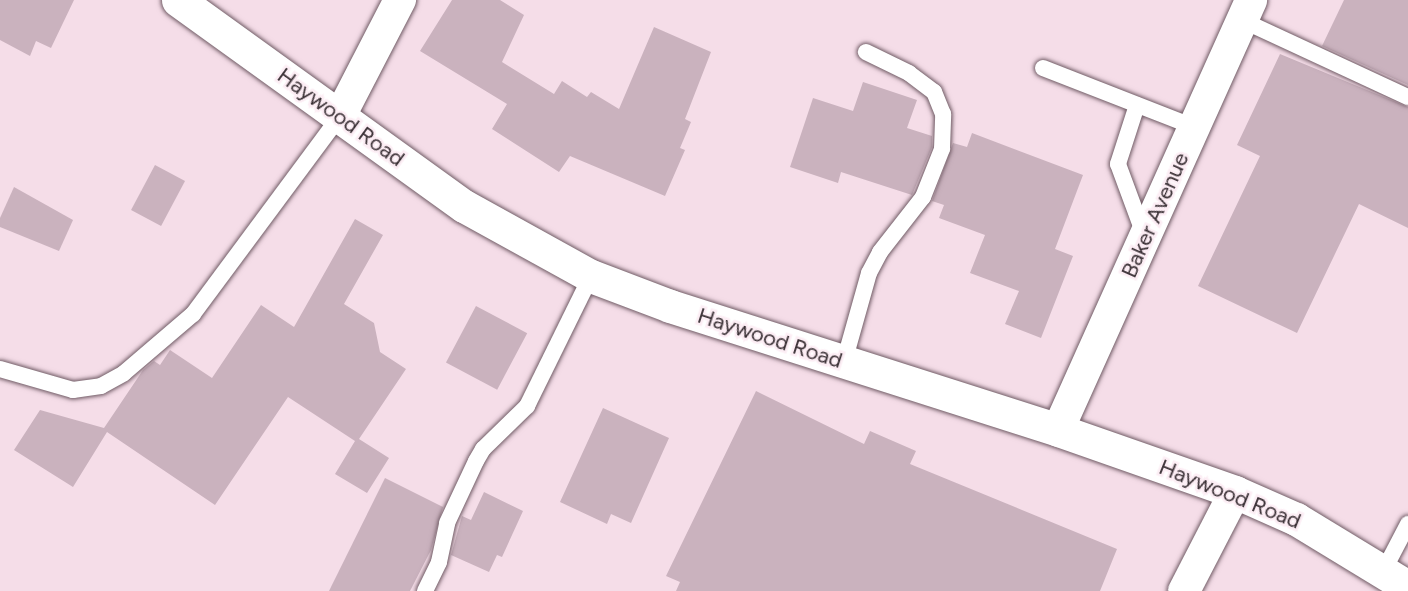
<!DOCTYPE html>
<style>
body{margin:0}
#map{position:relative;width:1408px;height:591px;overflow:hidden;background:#f5dde8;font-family:Figtree,sans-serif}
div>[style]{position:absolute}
.building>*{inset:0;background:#cab2be;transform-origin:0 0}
.roads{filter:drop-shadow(0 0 2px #705b65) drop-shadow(0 0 2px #705b65)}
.service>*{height:16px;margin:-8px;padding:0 8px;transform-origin:8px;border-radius:8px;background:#fff}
.minor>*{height:32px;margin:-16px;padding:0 16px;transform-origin:16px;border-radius:16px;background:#fff}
.primary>*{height:33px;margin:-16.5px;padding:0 16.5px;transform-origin:16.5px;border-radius:16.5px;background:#fff}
span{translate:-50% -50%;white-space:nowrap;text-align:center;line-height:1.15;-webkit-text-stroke:5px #fcedf4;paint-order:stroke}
.street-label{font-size:22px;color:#3a3035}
</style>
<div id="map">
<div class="building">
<i style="clip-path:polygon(0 0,74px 0,51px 48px,36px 41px,30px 56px,0 40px)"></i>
<i style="clip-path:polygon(452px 0,500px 0,524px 15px,502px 62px,554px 94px,562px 81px,587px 97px,591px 92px,619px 109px,654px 27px,711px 52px,685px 119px,691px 122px,680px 148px,685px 150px,665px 196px,570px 156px,559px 172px,492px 129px,507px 104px,420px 51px)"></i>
<i style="clip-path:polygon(1344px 0,1408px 0,1408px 85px,1322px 46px)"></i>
<i style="clip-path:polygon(1280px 54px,1408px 107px,1408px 228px,1359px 204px,1297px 333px,1198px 286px,1260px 156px,1237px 145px)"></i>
<i style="clip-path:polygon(863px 82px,917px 100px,907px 128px,932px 136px,932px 147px,912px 195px,841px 172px,838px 183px,790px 167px,813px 98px,853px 111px)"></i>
<i style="clip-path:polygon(972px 133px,1083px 175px,1055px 249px,1073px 256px,1041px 338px,1005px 324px,1019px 291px,970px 273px,985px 235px,939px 218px,944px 205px,932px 201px,953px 143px,967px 147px)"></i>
<i style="left:155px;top:165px;width:34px;height:51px;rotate:28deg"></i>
<i style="clip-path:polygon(14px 187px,73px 220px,59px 251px,0 227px,0 218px)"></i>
<i style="clip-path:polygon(355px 219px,383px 235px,344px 304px,374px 323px,380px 352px,406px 369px,359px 439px,389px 458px,367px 493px,335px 474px,355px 441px,288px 397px,215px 505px,107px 432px,73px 487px,14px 450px,40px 410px,104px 428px,143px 370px,154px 361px,160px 365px,170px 350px,212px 378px,261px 305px,294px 327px)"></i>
<i style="left:476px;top:306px;width:58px;height:64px;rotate:28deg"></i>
<i style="clip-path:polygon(756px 391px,864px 444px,870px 431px,916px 451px,910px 464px,1117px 549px,1100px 591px,676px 591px,680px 582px,666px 576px)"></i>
<i style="clip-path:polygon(603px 408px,669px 438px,631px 523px,611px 514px,607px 524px,560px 502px)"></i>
<i style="clip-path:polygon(385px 478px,443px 507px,431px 550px,410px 591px,329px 591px)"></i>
<i style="clip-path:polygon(484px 492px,523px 511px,502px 557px,497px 555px,489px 572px,451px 555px,462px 516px,471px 520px)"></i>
</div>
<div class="roads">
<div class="service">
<i style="left:1242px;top:20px;width:183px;rotate:24.9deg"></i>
<i style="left:1043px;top:68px;width:162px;rotate:21.3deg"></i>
<i style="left:1137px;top:105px;width:62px;rotate:107.9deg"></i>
<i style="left:1118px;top:164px;width:78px;rotate:69.7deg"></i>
<i style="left:844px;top:362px;width:92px;rotate:-74.3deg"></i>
<i style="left:869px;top:273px;width:24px;rotate:-62deg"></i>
<i style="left:880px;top:252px;width:70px;rotate:-52deg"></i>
<i style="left:923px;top:197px;width:52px;rotate:-68.4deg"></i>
<i style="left:942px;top:149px;width:35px;rotate:-88deg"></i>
<i style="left:943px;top:114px;width:24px;rotate:-112deg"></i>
<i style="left:934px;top:92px;width:31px;rotate:-143deg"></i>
<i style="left:909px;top:73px;width:48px;rotate:-154deg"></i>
<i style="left:0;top:369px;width:76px;rotate:16deg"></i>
<i style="left:73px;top:390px;width:28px;rotate:-8deg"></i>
<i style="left:101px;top:386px;width:26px;rotate:-29deg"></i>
<i style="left:124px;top:373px;width:91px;rotate:-40.5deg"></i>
<i style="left:193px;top:314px;width:247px;rotate:-53.4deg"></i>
<i style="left:1384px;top:570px;width:52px;rotate:-62.4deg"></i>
<i style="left:425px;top:591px;width:32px;rotate:-64deg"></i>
<i style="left:439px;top:562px;width:40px;rotate:-78deg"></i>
<i style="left:447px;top:523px;width:68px;rotate:-64.9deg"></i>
<i style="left:476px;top:461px;width:14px;rotate:-60deg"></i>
<i style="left:483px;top:449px;width:62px;rotate:-44.3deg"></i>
<i style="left:527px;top:406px;width:145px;rotate:-63.8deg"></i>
</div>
<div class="minor">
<i style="left:340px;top:116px;width:131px;rotate:-62.7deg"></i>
<i style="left:1058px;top:430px;width:471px;rotate:-65.8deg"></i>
<i style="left:1184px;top:591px;width:111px;rotate:-62.7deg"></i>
</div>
<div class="primary">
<i style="left:178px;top:0;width:352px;rotate:35.8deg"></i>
<i style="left:464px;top:206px;width:145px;rotate:28.9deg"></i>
<i style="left:591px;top:276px;width:85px;rotate:20.8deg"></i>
<i style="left:670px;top:306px;width:407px;rotate:17.7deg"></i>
<i style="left:1058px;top:430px;width:188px;rotate:19.3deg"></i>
<i style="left:1235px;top:492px;width:67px;rotate:23.9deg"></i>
<i style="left:1296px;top:519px;width:131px;rotate:31.3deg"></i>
</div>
</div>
<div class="street-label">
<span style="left:341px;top:117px;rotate:36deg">Haywood Road</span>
<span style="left:1155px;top:215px;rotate:-66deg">Baker Avenue</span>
<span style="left:770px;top:338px;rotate:18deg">Haywood Road</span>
<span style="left:1230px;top:494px;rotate:22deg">Haywood Road</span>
</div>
</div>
